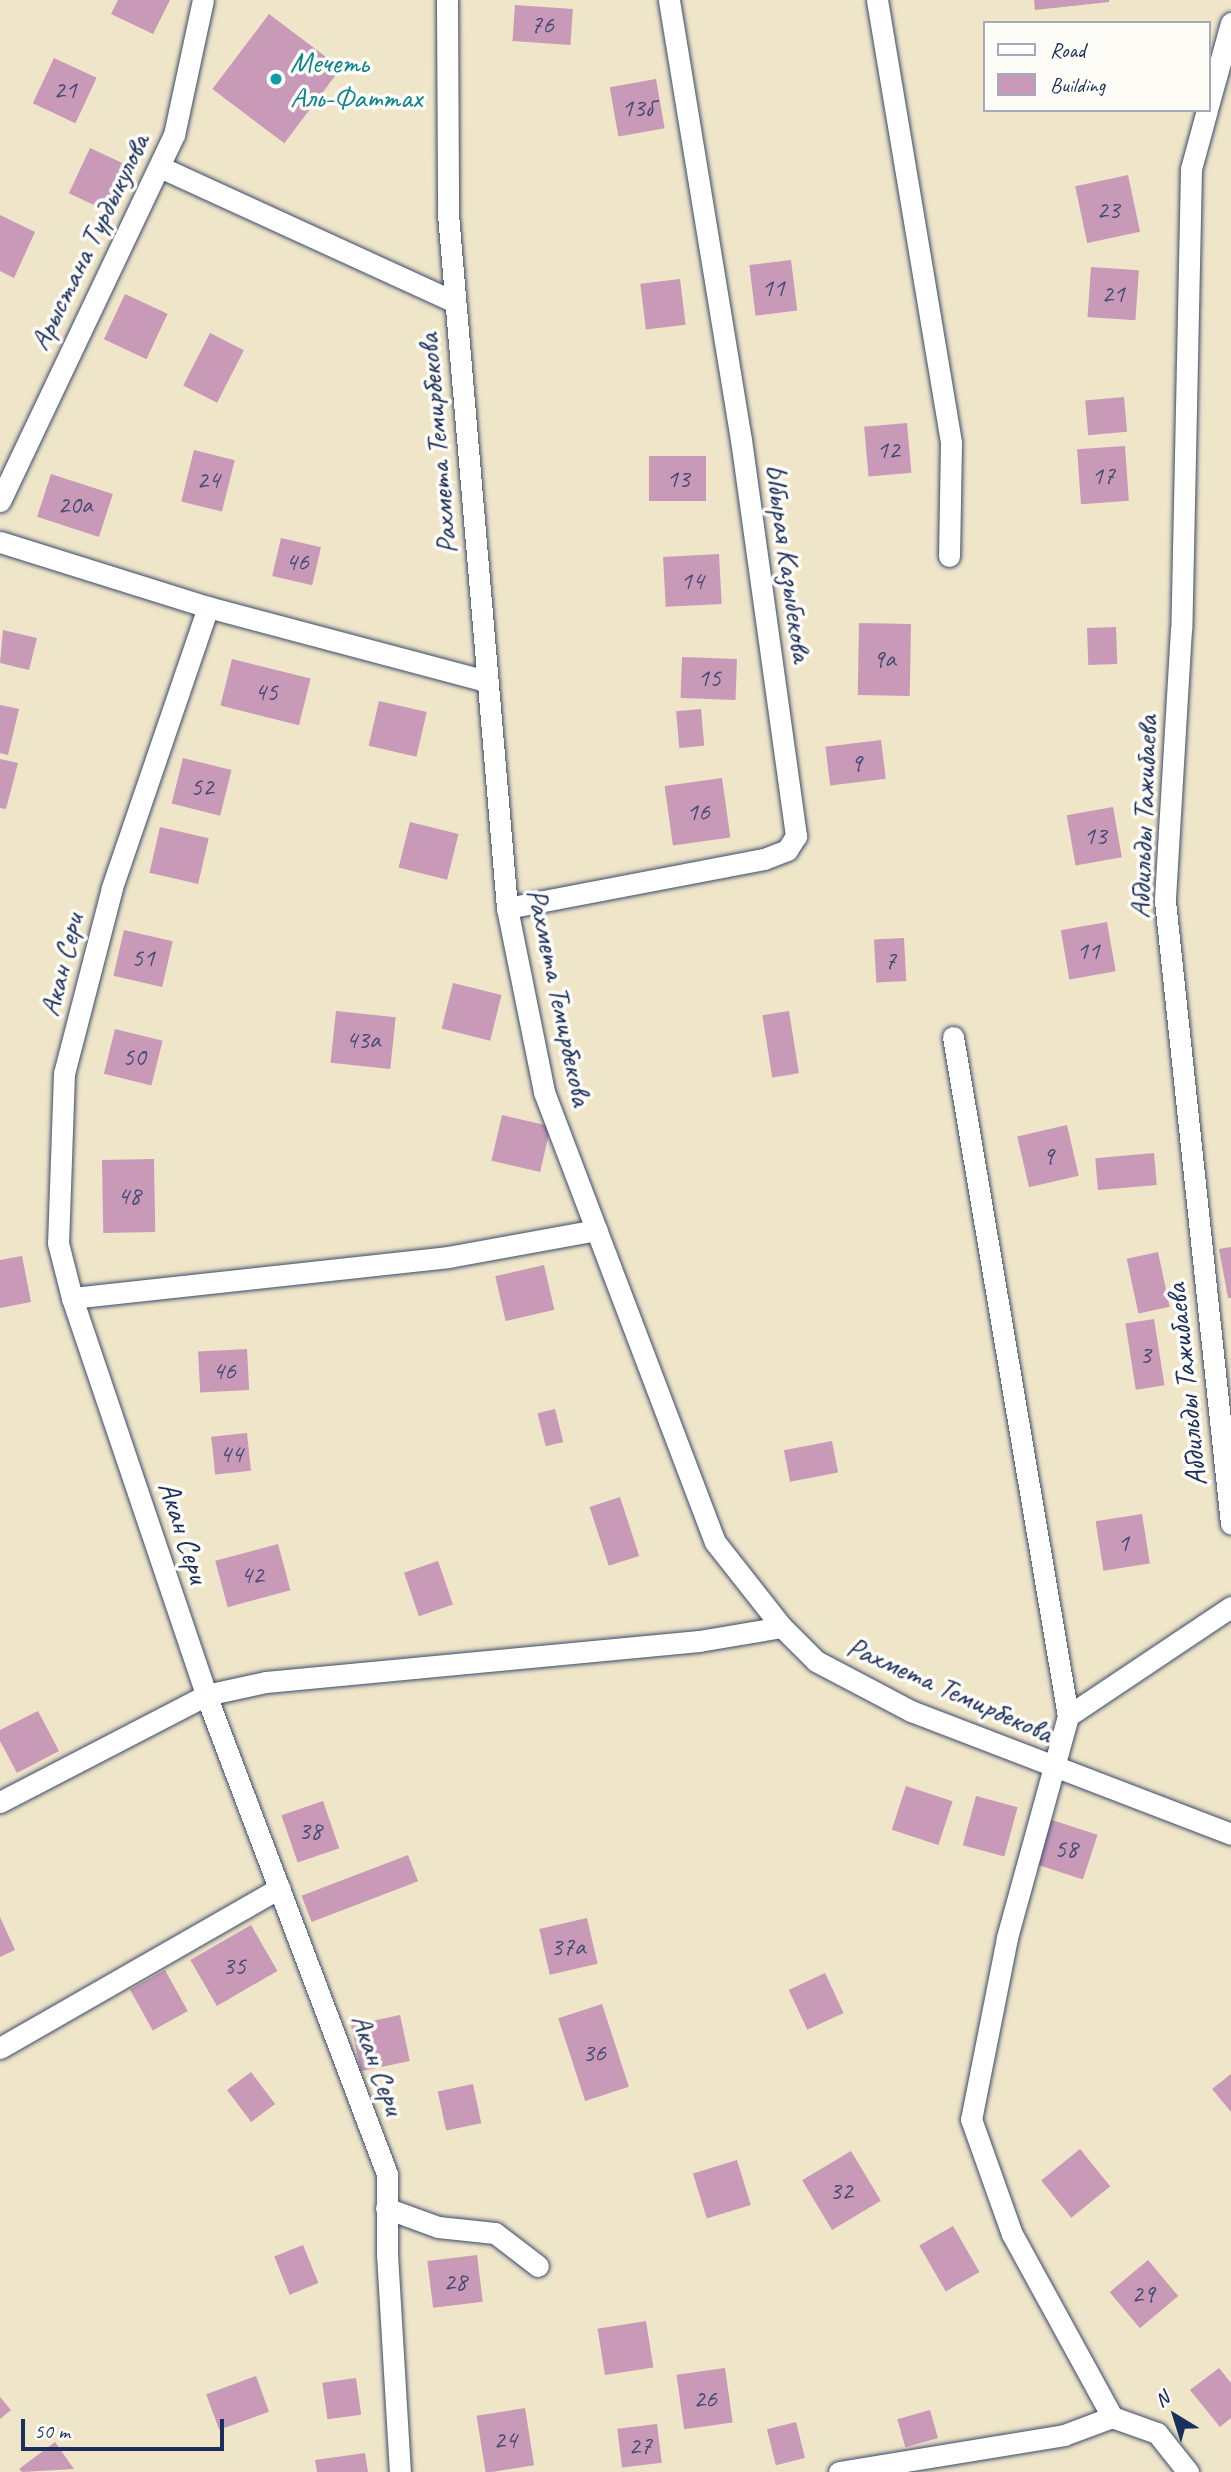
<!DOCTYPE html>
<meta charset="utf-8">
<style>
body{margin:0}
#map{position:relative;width:1231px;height:2472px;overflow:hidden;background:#efe5c8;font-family:Caveat,sans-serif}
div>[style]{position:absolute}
.building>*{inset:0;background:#c89ab8;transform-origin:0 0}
.roads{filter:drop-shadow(0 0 2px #3b4a6e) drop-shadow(0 0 2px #3b4a6e)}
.street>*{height:21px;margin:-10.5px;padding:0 10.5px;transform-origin:10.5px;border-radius:10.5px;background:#fff}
.dots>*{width:19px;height:19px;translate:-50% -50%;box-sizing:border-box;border:4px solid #fdfcf7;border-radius:50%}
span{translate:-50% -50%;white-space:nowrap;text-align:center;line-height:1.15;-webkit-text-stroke:7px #fdfcf7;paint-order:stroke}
.number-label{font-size:26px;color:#464a74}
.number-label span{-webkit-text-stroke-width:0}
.culture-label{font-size:30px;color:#0d838f}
.left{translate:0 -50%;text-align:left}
.street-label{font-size:30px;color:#1b2f5e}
.legend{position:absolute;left:983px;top:21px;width:228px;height:91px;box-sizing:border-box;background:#fdfcf7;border:2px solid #a3aaba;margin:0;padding:9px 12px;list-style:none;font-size:21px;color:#1b2f5e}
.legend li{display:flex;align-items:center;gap:14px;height:35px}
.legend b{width:35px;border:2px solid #a3aaba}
.north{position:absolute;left:1140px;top:2381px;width:70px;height:70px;-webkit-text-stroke:5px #fdfcf7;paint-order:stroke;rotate:322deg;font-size:19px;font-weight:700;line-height:28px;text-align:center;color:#1b2f5e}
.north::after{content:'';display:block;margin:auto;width:24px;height:32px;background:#1b2f5e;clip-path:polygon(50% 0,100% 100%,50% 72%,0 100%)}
.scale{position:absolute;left:21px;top:2419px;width:203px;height:32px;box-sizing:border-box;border:4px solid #1b2f5e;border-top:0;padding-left:9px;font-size:21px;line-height:24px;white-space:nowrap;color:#1b2f5e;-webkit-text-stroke:5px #fdfcf7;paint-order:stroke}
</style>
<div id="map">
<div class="building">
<i style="clip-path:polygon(118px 0,170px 0,153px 34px,111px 14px)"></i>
<i style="clip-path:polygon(1034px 0,1109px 0,1109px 2px,1035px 10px)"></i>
<i style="left:515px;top:5px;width:58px;height:36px;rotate:4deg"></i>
<i style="left:269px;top:14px;width:90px;height:94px;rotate:37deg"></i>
<i style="left:54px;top:58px;width:47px;height:50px;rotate:25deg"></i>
<i style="left:656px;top:79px;width:50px;height:47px;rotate:80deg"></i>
<i style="left:90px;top:148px;width:47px;height:50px;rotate:25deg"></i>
<i style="left:1128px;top:175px;width:58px;height:54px;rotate:78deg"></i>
<i style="clip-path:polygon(0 215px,35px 232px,14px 278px,0 271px)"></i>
<i style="left:791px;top:260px;width:51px;height:42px;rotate:83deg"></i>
<i style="left:1091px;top:267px;width:48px;height:50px;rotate:4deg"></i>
<i style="left:680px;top:279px;width:46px;height:40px;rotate:83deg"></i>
<i style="left:125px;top:294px;width:47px;height:50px;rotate:25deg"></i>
<i style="left:210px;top:333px;width:38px;height:59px;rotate:27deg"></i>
<i style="left:1124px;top:397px;width:35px;height:39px;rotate:85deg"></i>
<i style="left:907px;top:423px;width:50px;height:43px;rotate:85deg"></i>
<i style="left:1125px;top:446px;width:55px;height:48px;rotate:86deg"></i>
<i style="left:194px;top:450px;width:42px;height:53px;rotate:14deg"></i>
<i style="left:649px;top:456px;width:57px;height:45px"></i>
<i style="left:51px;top:474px;width:65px;height:45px;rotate:18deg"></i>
<i style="left:281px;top:538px;width:41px;height:39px;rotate:13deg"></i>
<i style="left:719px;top:554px;width:50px;height:56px;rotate:87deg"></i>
<i style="left:859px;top:623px;width:52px;height:72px;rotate:1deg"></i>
<i style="left:1116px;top:627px;width:37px;height:29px;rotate:88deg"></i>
<i style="clip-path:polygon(3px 630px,37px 638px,29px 670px,0 663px)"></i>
<i style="left:682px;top:657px;width:55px;height:41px;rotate:2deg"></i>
<i style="left:232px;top:659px;width:81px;height:48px;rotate:14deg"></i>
<i style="left:379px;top:701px;width:49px;height:46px;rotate:13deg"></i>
<i style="clip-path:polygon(0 705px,19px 709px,8px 755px,0 753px)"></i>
<i style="left:701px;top:709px;width:37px;height:25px;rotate:85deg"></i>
<i style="left:881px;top:740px;width:39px;height:56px;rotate:83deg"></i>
<i style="left:183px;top:758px;width:50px;height:47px;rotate:14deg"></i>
<i style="clip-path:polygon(0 759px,18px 763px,6px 809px,0 808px)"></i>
<i style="left:722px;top:778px;width:60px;height:58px;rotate:82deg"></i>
<i style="left:1113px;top:807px;width:51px;height:47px;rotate:80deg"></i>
<i style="left:410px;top:822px;width:50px;height:47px;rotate:14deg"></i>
<i style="left:160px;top:827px;width:50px;height:47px;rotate:13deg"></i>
<i style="left:1107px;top:922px;width:50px;height:47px;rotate:80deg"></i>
<i style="left:124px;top:930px;width:50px;height:47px;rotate:13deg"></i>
<i style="left:904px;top:938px;width:43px;height:30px;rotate:87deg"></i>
<i style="left:453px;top:983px;width:50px;height:47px;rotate:14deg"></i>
<i style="left:336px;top:1011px;width:60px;height:52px;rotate:6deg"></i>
<i style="left:789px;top:1011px;width:63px;height:27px;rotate:81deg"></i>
<i style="left:115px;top:1029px;width:49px;height:46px;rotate:14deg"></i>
<i style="left:502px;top:1115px;width:50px;height:47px;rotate:13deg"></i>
<i style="left:1067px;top:1125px;width:52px;height:51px;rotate:77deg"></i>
<i style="left:1154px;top:1153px;width:32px;height:59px;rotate:85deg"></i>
<i style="left:154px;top:1159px;width:73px;height:52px;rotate:89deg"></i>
<i style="clip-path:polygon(1231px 1247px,1231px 1298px,1228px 1298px,1219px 1249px)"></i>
<i style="left:1158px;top:1252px;width:56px;height:32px;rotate:78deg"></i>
<i style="clip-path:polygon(22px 1256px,31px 1302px,0 1308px,0 1260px)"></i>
<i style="left:544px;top:1265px;width:46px;height:50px;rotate:77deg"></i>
<i style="left:1154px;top:1319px;width:67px;height:29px;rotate:81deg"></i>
<i style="left:247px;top:1349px;width:41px;height:49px;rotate:87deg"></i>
<i style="left:555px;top:1409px;width:34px;height:18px;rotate:76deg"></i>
<i style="left:247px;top:1433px;width:38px;height:36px;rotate:84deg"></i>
<i style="left:832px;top:1441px;width:32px;height:49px;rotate:79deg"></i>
<i style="left:620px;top:1497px;width:62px;height:32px;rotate:72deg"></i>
<i style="left:1142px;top:1514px;width:50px;height:47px;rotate:81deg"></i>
<i style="left:278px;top:1544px;width:48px;height:65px;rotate:75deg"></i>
<i style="left:438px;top:1561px;width:46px;height:36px;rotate:71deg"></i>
<i style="clip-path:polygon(38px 1711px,59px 1751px,17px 1773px,0 1741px,0 1730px)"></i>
<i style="left:906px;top:1786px;width:49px;height:46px;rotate:18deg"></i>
<i style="left:976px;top:1796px;width:43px;height:51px;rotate:15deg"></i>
<i style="left:323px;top:1801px;width:50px;height:44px;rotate:71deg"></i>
<i style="left:1049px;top:1819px;width:51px;height:47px;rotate:18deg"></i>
<i style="left:408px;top:1855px;width:28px;height:114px;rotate:69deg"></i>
<i style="clip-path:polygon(0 1917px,15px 1950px,0 1957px)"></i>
<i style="left:587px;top:1918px;width:47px;height:49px;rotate:77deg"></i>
<i style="left:251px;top:1925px;width:53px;height:70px;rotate:60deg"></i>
<i style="left:165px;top:1970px;width:47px;height:40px;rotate:61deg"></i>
<i style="left:825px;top:1973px;width:44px;height:40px;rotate:65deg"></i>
<i style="left:602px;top:2004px;width:87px;height:46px;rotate:72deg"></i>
<i style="left:400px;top:2015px;width:47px;height:50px;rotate:78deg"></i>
<i style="left:251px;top:2072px;width:40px;height:30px;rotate:53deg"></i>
<i style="clip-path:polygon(1231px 2074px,1231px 2112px,1212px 2089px)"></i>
<i style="left:473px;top:2084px;width:40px;height:36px;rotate:78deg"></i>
<i style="left:1080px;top:2149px;width:48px;height:50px;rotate:51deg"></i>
<i style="left:851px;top:2151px;width:58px;height:57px;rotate:59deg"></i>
<i style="left:737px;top:2160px;width:47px;height:46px;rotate:73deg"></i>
<i style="left:953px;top:2226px;width:53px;height:39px;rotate:60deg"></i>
<i style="left:303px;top:2245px;width:41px;height:31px;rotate:68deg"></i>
<i style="left:477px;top:2255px;width:47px;height:50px;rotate:83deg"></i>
<i style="left:1148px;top:2260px;width:47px;height:50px;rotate:50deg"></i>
<i style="left:646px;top:2321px;width:47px;height:49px;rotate:81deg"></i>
<i style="left:725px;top:2368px;width:55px;height:49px;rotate:82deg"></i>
<i style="clip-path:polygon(1219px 2368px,1231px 2383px,1231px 2418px,1220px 2427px,1190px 2390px)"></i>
<i style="left:256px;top:2376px;width:38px;height:53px;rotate:70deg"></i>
<i style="left:356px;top:2378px;width:37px;height:34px;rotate:82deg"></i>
<i style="clip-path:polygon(0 2397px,11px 2410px,0 2419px)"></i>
<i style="left:525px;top:2408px;width:58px;height:49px;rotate:81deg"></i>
<i style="left:930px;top:2410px;width:29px;height:34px;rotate:74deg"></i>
<i style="left:796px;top:2422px;width:37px;height:30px;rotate:76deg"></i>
<i style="left:657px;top:2424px;width:39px;height:40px;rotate:83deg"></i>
<i style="clip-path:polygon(55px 2442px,74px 2469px,22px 2472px,19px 2469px)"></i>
<i style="clip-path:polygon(365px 2453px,368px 2472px,317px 2472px,315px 2460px)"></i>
</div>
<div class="roads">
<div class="street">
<i style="left:447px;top:0;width:214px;rotate:89.7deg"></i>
<i style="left:448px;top:214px;width:697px;rotate:85.14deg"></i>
<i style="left:507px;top:908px;width:188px;rotate:78.6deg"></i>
<i style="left:544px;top:1092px;width:481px;rotate:69.2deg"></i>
<i style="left:715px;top:1542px;width:108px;rotate:51.8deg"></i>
<i style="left:782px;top:1627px;width:48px;rotate:45deg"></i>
<i style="left:816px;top:1661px;width:107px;rotate:27.8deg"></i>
<i style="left:911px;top:1711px;width:343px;rotate:21deg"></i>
<i style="left:877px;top:0;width:449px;rotate:80.5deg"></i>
<i style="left:951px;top:443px;width:113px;rotate:91deg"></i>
<i style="left:1208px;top:106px;width:86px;rotate:-74.5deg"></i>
<i style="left:1207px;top:110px;width:61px;rotate:105.2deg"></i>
<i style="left:1191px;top:169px;width:460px;rotate:91.2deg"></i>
<i style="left:1181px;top:629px;width:272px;rotate:93.4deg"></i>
<i style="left:1165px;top:901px;width:626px;rotate:83.95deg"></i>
<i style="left:160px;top:167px;width:324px;rotate:24.6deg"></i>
<i style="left:0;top:501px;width:405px;rotate:-64.6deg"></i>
<i style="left:174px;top:135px;width:138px;rotate:-77.9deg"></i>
<i style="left:0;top:542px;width:218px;rotate:17.4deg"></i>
<i style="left:208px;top:607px;width:289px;rotate:14.9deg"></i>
<i style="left:208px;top:607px;width:297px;rotate:108.9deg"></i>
<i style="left:112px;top:888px;width:191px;rotate:104.5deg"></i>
<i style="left:64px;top:1073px;width:170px;rotate:92deg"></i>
<i style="left:58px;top:1243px;width:57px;rotate:75.7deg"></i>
<i style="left:72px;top:1298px;width:419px;rotate:71.3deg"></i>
<i style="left:206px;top:1695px;width:512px;rotate:69.3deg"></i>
<i style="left:387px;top:2174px;width:80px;rotate:90deg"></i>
<i style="left:387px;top:2254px;width:218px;rotate:86.6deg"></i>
<i style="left:507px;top:908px;width:262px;rotate:-10.8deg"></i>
<i style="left:764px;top:859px;width:25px;rotate:-21deg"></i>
<i style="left:787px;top:850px;width:17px;rotate:-57deg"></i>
<i style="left:796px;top:836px;width:400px;rotate:-97.9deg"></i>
<i style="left:741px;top:440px;width:446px;rotate:-99.3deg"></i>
<i style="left:953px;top:1037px;width:689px;rotate:80.39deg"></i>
<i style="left:1068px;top:1716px;width:230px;rotate:105.4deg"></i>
<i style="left:1007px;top:1938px;width:185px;rotate:101.2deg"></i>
<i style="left:971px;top:2119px;width:122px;rotate:70.4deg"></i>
<i style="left:1012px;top:2234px;width:209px;rotate:61.3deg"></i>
<i style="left:1112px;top:2417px;width:48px;rotate:19.6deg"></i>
<i style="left:1157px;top:2433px;width:50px;rotate:51.5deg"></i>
<i style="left:72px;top:1298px;width:378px;rotate:-6.2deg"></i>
<i style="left:448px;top:1257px;width:151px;rotate:-10.3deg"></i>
<i style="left:1068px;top:1716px;width:196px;rotate:-33.8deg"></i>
<i style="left:0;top:1802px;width:232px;rotate:-27.4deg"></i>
<i style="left:206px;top:1695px;width:61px;rotate:-12.2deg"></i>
<i style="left:266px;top:1682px;width:435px;rotate:-5.4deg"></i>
<i style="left:699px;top:1641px;width:84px;rotate:-9.6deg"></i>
<i style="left:0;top:2048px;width:322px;rotate:-29.8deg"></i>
<i style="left:386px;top:2208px;width:55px;rotate:20.1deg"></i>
<i style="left:438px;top:2227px;width:57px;rotate:6deg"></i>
<i style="left:495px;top:2233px;width:54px;rotate:37.5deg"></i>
<i style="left:839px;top:2472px;width:228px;rotate:-9.3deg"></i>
<i style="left:1064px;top:2435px;width:51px;rotate:-20.6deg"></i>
</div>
</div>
<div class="dots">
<i style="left:276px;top:79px;background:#0f9aa8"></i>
</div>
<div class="number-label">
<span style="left:542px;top:25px">76</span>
<span style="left:65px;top:90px">21</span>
<span style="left:637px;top:108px">13б</span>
<span style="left:1108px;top:210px">23</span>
<span style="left:773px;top:288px">11</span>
<span style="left:1113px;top:294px">21</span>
<span style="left:888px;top:450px">12</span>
<span style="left:1103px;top:476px">17</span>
<span style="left:678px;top:479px">13</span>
<span style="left:208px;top:480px">24</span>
<span style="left:75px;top:505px">20а</span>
<span style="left:297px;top:562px">46</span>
<span style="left:692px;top:581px">14</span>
<span style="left:884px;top:659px">9а</span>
<span style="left:709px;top:678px">15</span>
<span style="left:266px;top:692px">45</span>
<span style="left:856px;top:763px">9</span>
<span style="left:202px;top:787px">52</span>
<span style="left:698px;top:812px">16</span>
<span style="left:1095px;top:836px">13</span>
<span style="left:1088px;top:951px">11</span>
<span style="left:143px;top:958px">51</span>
<span style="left:890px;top:961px">7</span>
<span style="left:363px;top:1040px">43а</span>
<span style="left:134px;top:1057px">50</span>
<span style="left:1048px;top:1156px">9</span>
<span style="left:129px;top:1196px">48</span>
<span style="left:1145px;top:1355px">3</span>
<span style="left:224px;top:1371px">46</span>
<span style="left:231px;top:1454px">44</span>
<span style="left:1123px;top:1543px">1</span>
<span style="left:252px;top:1575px">42</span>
<span style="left:310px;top:1831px">38</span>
<span style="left:1066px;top:1849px">58</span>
<span style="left:568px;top:1947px">37а</span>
<span style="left:234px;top:1966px">35</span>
<span style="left:594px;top:2053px">36</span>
<span style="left:841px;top:2191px">32</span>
<span style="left:455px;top:2282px">28</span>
<span style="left:1143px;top:2294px">29</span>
<span style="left:705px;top:2399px">26</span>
<span style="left:505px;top:2440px">24</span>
<span style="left:640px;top:2446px">27</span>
</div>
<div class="culture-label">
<span class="left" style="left:290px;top:79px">Мечеть<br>Аль-Фаттах</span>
</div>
<div class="street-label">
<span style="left:89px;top:242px;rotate:-64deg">Арыстана Турдыкулова</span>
<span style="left:437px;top:444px;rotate:-95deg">Рахмета Темирбекова</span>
<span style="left:789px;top:563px;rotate:82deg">Ыбырая Казыбекова</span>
<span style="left:1143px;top:817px;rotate:-88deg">Абдильды Тажибаева</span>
<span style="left:61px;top:965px;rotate:-76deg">Акан Сери</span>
<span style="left:560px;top:997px;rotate:78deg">Рахмета Темирбекова</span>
<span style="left:1186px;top:1385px;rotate:-96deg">Абдильды Тажибаева</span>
<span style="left:184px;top:1532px;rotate:72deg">Акан Сери</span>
<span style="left:950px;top:1689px;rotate:24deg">Рахмета Темирбекова</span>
<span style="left:378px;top:2064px;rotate:70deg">Акан Сери</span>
</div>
<ul class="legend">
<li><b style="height:9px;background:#fff"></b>Road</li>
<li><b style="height:19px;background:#c89ab8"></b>Building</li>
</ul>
<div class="north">N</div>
<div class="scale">50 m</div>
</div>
